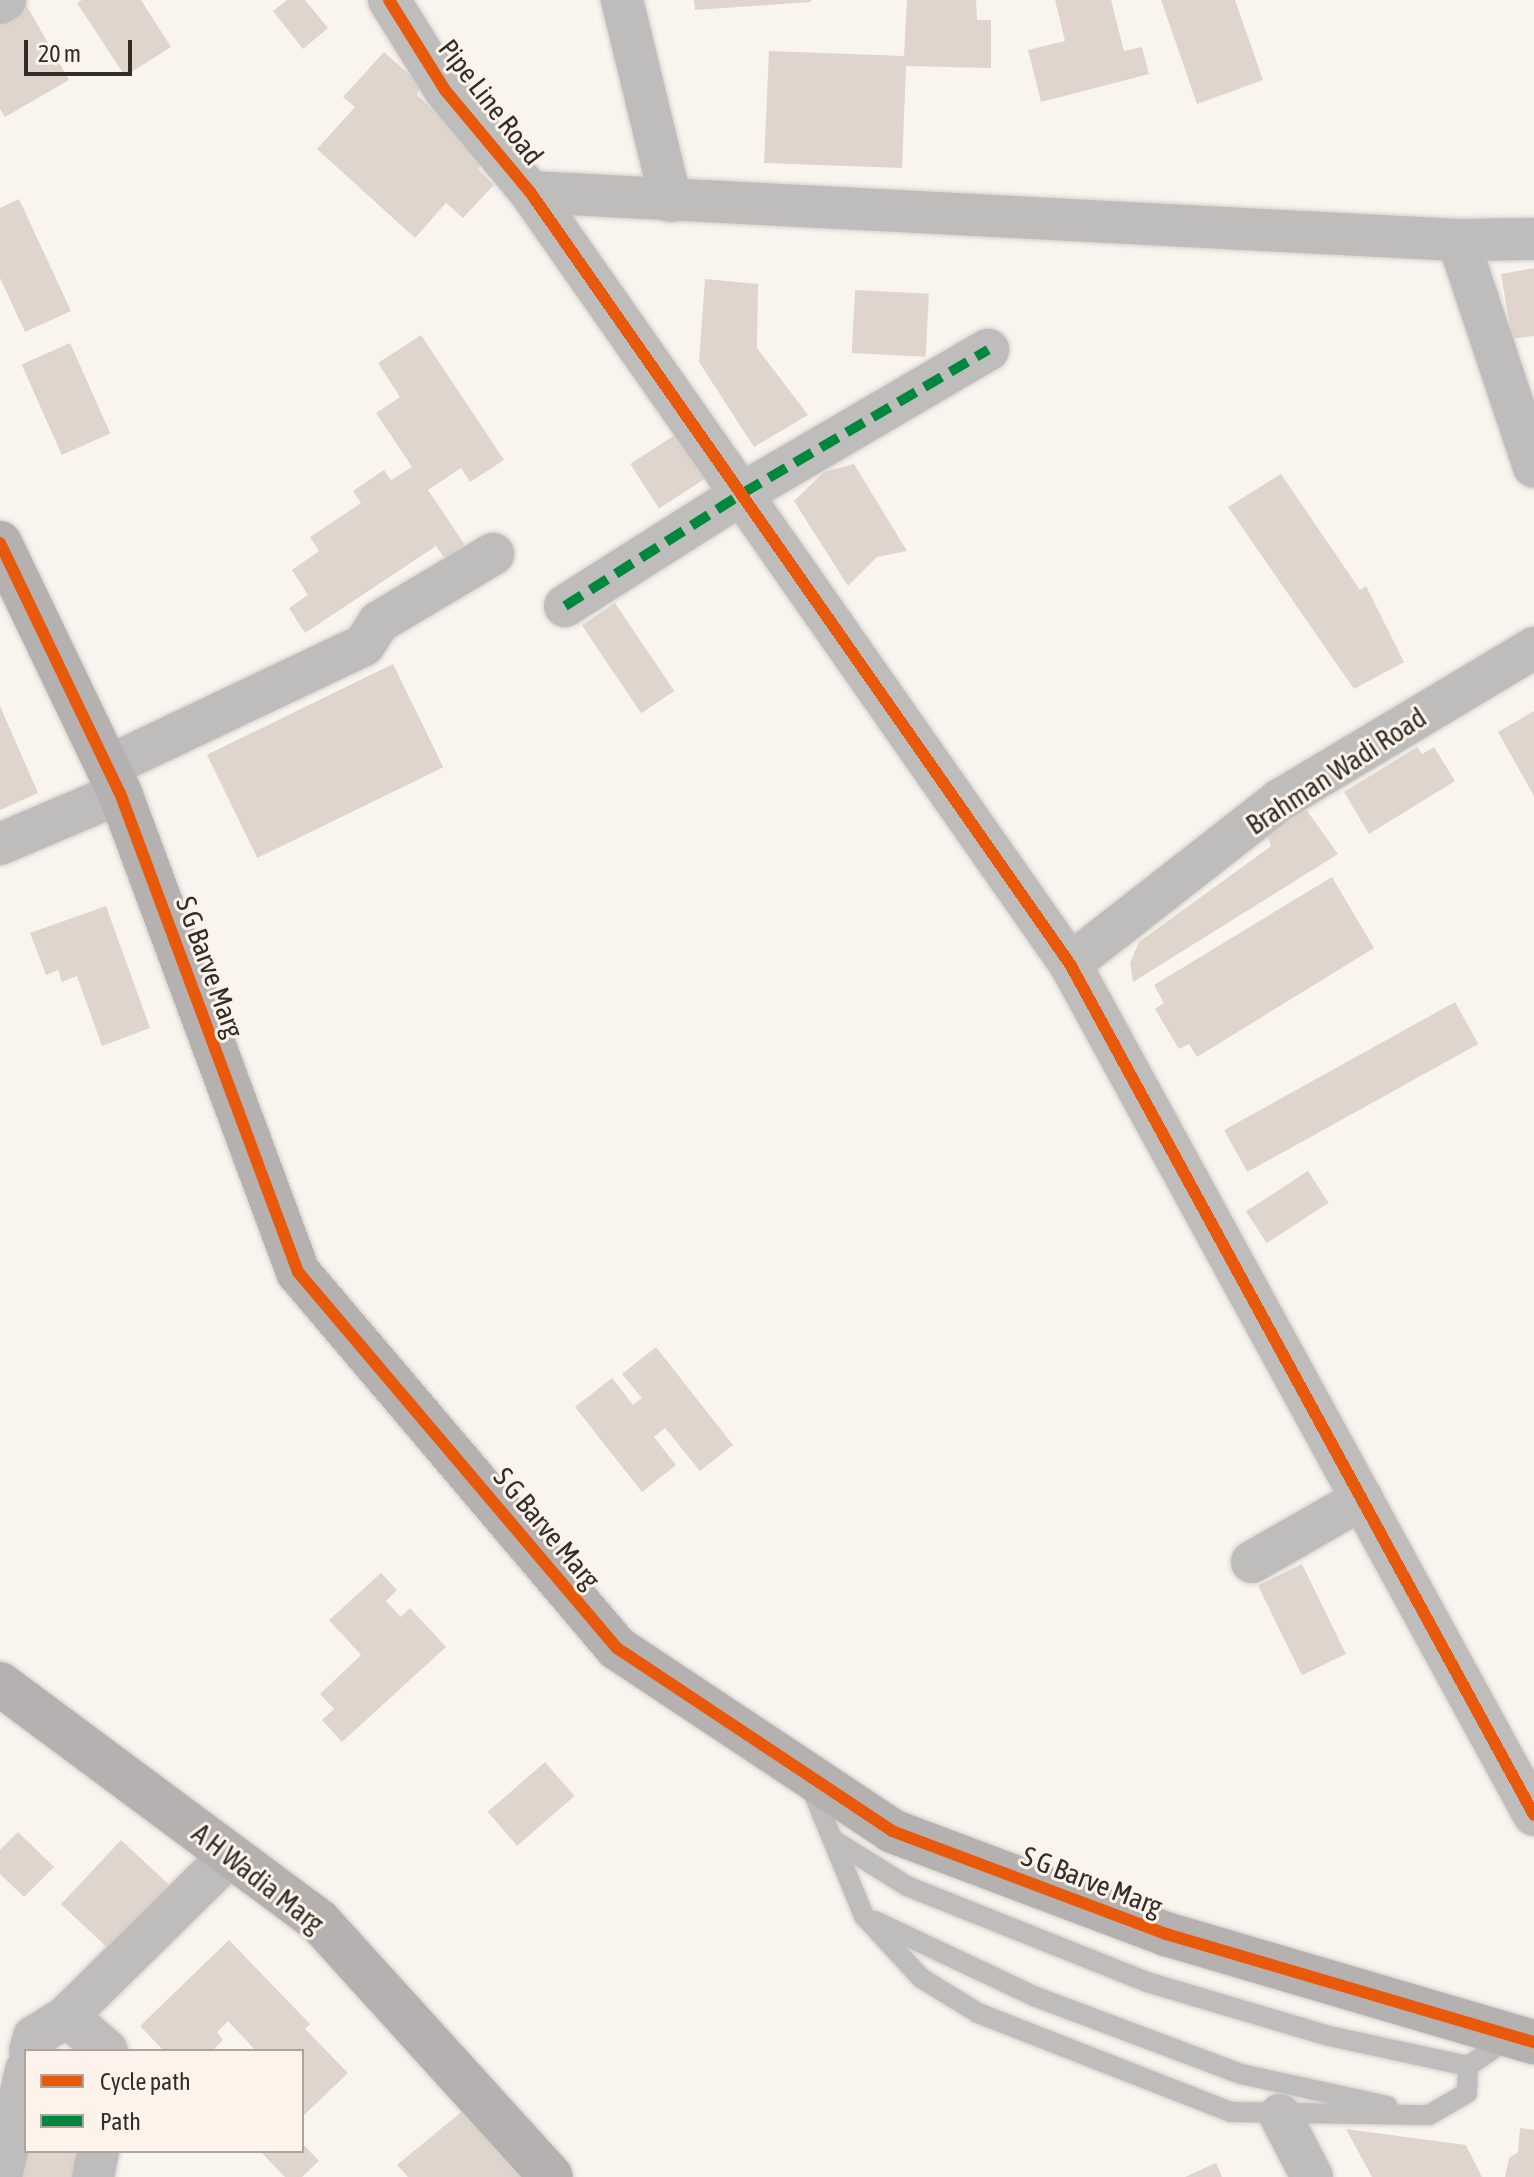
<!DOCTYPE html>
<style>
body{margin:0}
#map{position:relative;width:1534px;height:2177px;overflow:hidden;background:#faf4ef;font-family:"Asap Condensed",sans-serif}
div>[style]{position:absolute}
.building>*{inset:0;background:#dfd5cc;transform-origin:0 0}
.roads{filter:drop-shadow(0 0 2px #d5d0cc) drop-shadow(0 0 2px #d5d0cc)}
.lane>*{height:20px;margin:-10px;padding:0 10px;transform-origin:10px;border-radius:10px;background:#bfbdbb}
.street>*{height:42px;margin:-21px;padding:0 21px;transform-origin:21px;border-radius:21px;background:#bfbdbb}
.secondary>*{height:44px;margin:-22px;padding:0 22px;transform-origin:22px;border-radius:22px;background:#b4b1b0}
.quiet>*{height:10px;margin-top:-5px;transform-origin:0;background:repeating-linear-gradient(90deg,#00873e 0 20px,transparent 0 30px)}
.cycleway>*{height:12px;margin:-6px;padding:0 6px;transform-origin:6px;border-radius:6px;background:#e8590c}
span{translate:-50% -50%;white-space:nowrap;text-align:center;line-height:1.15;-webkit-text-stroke:6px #fef3eb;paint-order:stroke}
.street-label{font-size:28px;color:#322d29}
.legend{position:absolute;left:24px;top:2049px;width:280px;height:104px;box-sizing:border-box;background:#fef3eb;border:2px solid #aca49d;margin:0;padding:10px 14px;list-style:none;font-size:24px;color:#322d29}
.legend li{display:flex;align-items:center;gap:16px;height:40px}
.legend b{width:40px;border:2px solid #aca49d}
.scale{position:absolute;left:24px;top:40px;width:108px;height:36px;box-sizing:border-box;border:4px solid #322d29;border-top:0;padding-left:10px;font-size:24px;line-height:28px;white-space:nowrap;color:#322d29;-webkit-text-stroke:6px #fef3eb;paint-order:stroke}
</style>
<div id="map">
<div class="building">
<i style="clip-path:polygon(82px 0,141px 0,171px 47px,125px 76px,77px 3px)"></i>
<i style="clip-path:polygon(287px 0,305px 0,328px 28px,303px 49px,273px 11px)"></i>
<i style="clip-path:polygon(694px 0,811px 0,811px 2px,695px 10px)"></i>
<i style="clip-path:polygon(907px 0,976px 0,977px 20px,991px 20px,991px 68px,906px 66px,902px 168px,764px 163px,769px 51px,904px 56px)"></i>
<i style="clip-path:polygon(1055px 0,1111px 0,1124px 51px,1142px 47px,1149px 74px,1041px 102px,1028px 50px,1065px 41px)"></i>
<i style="clip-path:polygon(1161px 0,1235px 0,1263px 80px,1197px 104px)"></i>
<i style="clip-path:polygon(24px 1px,69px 80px,5px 117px,0 109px,0 16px)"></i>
<i style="clip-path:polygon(384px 52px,420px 84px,417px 95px,487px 159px,478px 169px,494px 185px,463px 218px,446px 203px,415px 238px,317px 149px,355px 107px,343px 97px)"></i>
<i style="clip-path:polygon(19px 199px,71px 311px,25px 332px,0 278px,0 208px)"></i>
<i style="clip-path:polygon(1534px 268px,1534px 336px,1512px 339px,1501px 274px)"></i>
<i style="clip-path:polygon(705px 279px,758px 284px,757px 348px,808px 415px,754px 447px,699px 362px)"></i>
<i style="left:855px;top:290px;width:74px;height:63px;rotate:3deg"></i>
<i style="clip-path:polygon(421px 335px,504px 460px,470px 482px,461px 468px,428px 490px,465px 545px,445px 559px,436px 546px,305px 633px,289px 608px,308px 595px,292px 570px,319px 551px,310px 537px,361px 503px,353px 491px,384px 470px,391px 480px,412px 467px,376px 413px,400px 397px,378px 363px)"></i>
<i style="left:70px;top:343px;width:99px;height:53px;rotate:66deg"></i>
<i style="left:678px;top:433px;width:53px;height:57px;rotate:57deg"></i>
<i style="clip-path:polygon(854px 464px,907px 551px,877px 557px,848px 586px,794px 501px,824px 472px)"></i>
<i style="clip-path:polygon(1281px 474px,1360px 590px,1366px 586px,1404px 662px,1354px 689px,1228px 507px)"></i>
<i style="left:615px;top:603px;width:106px;height:40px;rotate:56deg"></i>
<i style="left:393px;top:664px;width:115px;height:207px;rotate:64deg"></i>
<i style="clip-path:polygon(0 706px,38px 793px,0 810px)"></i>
<i style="clip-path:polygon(1534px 711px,1534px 796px,1498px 732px)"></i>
<i style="clip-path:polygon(1417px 747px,1422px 754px,1434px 747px,1455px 781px,1369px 834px,1344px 792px)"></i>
<i style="clip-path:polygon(1305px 808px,1338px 854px,1133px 982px,1130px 963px,1139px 942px,1271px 846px,1266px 833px)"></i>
<i style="clip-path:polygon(1332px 877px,1374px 948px,1197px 1057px,1189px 1044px,1179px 1049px,1155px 1009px,1164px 1003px,1154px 985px)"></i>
<i style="clip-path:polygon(106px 906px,150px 1028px,102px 1046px,77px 976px,62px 982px,58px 970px,46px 975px,30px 933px)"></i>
<i style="left:1455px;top:1002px;width:48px;height:264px;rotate:61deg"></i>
<i style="left:1308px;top:1171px;width:38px;height:74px;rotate:57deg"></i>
<i style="clip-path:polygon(656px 1347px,733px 1445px,700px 1471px,665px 1428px,654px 1437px,676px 1465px,642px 1492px,575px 1407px,612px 1378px,633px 1405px,642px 1398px,622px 1374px)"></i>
<i style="left:1302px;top:1564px;width:100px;height:49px;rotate:64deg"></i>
<i style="clip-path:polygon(381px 1573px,397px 1590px,386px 1601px,401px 1617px,410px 1608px,446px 1647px,342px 1742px,322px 1720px,334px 1709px,320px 1694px,361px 1655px,329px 1620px)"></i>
<i style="left:545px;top:1762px;width:45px;height:76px;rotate:49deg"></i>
<i style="clip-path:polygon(18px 1832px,54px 1867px,24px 1897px,0 1874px,0 1850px)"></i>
<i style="left:121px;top:1840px;width:69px;height:88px;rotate:43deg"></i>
<i style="clip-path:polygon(229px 1940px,310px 2024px,305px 2029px,348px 2073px,302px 2117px,302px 2051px,256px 2051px,228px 2021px,217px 2032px,223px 2040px,212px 2051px,164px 2051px,140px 2026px)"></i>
<i style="clip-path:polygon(472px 2103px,523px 2177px,408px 2177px,397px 2165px)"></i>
<i style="clip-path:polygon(1520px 2128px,1534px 2130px,1534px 2177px,1505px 2177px,1509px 2158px,1518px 2152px)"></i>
<i style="clip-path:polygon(1346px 2129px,1466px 2145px,1482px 2177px,1372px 2177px)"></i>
<i style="clip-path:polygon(302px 2143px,319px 2161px,302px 2177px,285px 2177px,260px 2151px,302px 2151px)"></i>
<i style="clip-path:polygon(27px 2151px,88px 2151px,82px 2177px,21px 2177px)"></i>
<i style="clip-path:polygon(1216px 2163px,1222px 2177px,1185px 2177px)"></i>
</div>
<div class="roads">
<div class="lane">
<i style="left:810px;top:1785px;width:142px;rotate:67.6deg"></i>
<i style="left:864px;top:1916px;width:84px;rotate:47.4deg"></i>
<i style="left:921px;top:1978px;width:67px;rotate:31.6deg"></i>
<i style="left:978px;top:2013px;width:271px;rotate:21.4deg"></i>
<i style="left:1230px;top:2112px;width:199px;rotate:0.9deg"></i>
<i style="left:1429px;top:2115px;width:44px;rotate:-30.1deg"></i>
<i style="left:1467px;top:2093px;width:27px;rotate:-88deg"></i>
<i style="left:1468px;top:2066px;width:142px;rotate:-167.8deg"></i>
<i style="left:1329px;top:2036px;width:190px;rotate:-163.5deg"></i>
<i style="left:1147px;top:1982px;width:258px;rotate:-158.2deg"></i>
<i style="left:907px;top:1886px;width:85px;rotate:-148deg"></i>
<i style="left:875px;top:1921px;width:178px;rotate:25.3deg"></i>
<i style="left:1036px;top:1997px;width:219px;rotate:20.6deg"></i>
<i style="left:1241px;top:2074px;width:150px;rotate:12.3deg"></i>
<i style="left:1468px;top:2066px;width:52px;rotate:-34deg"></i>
</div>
<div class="street">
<i style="left:389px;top:0;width:106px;rotate:58.1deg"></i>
<i style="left:445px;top:90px;width:133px;rotate:50.2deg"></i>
<i style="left:530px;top:192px;width:942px;rotate:55.03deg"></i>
<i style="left:1070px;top:964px;width:969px;rotate:61.4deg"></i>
<i style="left:622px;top:0;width:207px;rotate:76.3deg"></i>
<i style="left:0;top:3px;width:6px;rotate:-31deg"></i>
<i style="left:530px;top:192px;width:929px;rotate:2.96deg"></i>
<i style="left:1458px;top:240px;width:76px;rotate:-0.8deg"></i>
<i style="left:1458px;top:240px;width:239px;rotate:71.5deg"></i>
<i style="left:565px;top:606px;width:211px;rotate:-32.4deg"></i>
<i style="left:743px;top:493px;width:284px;rotate:-30.3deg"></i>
<i style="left:107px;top:767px;width:284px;rotate:-25.4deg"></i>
<i style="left:364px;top:645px;width:27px;rotate:-57deg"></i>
<i style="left:379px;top:622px;width:133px;rotate:-30.8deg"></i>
<i style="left:0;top:844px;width:130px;rotate:-23deg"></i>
<i style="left:1070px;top:964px;width:266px;rotate:-38deg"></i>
<i style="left:1280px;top:800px;width:296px;rotate:-30.9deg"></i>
<i style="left:1252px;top:1562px;width:127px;rotate:-29.8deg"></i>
<i style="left:67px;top:2016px;width:53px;rotate:41.2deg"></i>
<i style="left:30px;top:2051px;width:15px;rotate:-74deg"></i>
<i style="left:34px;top:2037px;width:39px;rotate:-32deg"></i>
<i style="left:67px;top:2016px;width:229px;rotate:-44.6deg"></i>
<i style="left:1280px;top:2115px;width:70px;rotate:62.7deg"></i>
<i style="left:1px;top:2177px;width:110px;rotate:-76.8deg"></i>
<i style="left:93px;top:2177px;width:26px;rotate:-79deg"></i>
</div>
<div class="secondary">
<i style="left:0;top:543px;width:277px;rotate:64.4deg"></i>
<i style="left:120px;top:793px;width:511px;rotate:69.61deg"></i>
<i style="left:298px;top:1272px;width:493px;rotate:49.7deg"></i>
<i style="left:617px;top:1648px;width:330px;rotate:33.6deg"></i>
<i style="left:892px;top:1831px;width:293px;rotate:20.6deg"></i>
<i style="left:1166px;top:1934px;width:384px;rotate:16.4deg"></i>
<i style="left:0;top:1684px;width:397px;rotate:36.6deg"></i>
<i style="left:319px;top:1921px;width:345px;rotate:47.8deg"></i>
</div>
</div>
<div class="quiet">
<i style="left:565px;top:606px;width:211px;rotate:-32.4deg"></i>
<i style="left:743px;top:493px;width:284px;rotate:-30.3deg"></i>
</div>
<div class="cycleway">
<i style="left:389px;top:0;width:106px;rotate:58.1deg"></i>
<i style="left:445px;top:90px;width:133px;rotate:50.2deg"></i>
<i style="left:530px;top:192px;width:942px;rotate:55.03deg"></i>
<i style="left:1070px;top:964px;width:969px;rotate:61.4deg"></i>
<i style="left:0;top:543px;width:277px;rotate:64.4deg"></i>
<i style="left:120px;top:793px;width:511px;rotate:69.61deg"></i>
<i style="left:298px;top:1272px;width:493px;rotate:49.7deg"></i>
<i style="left:617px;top:1648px;width:330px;rotate:33.6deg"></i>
<i style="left:892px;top:1831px;width:293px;rotate:20.6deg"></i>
<i style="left:1166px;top:1934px;width:384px;rotate:16.4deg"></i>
</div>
<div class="street-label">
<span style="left:491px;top:102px;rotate:52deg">Pipe Line Road</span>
<span style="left:1336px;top:771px;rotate:-33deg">Brahman Wadi Road</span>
<span style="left:210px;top:967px;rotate:70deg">S G Barve Marg</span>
<span style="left:547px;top:1528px;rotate:50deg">S G Barve Marg</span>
<span style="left:258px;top:1878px;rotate:38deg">A H Wadia Marg</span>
<span style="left:1092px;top:1881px;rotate:21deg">S G Barve Marg</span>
</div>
<ul class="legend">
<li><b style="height:10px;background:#e8590c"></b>Cycle path</li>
<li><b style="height:10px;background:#00873e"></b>Path</li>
</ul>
<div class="scale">20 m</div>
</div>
